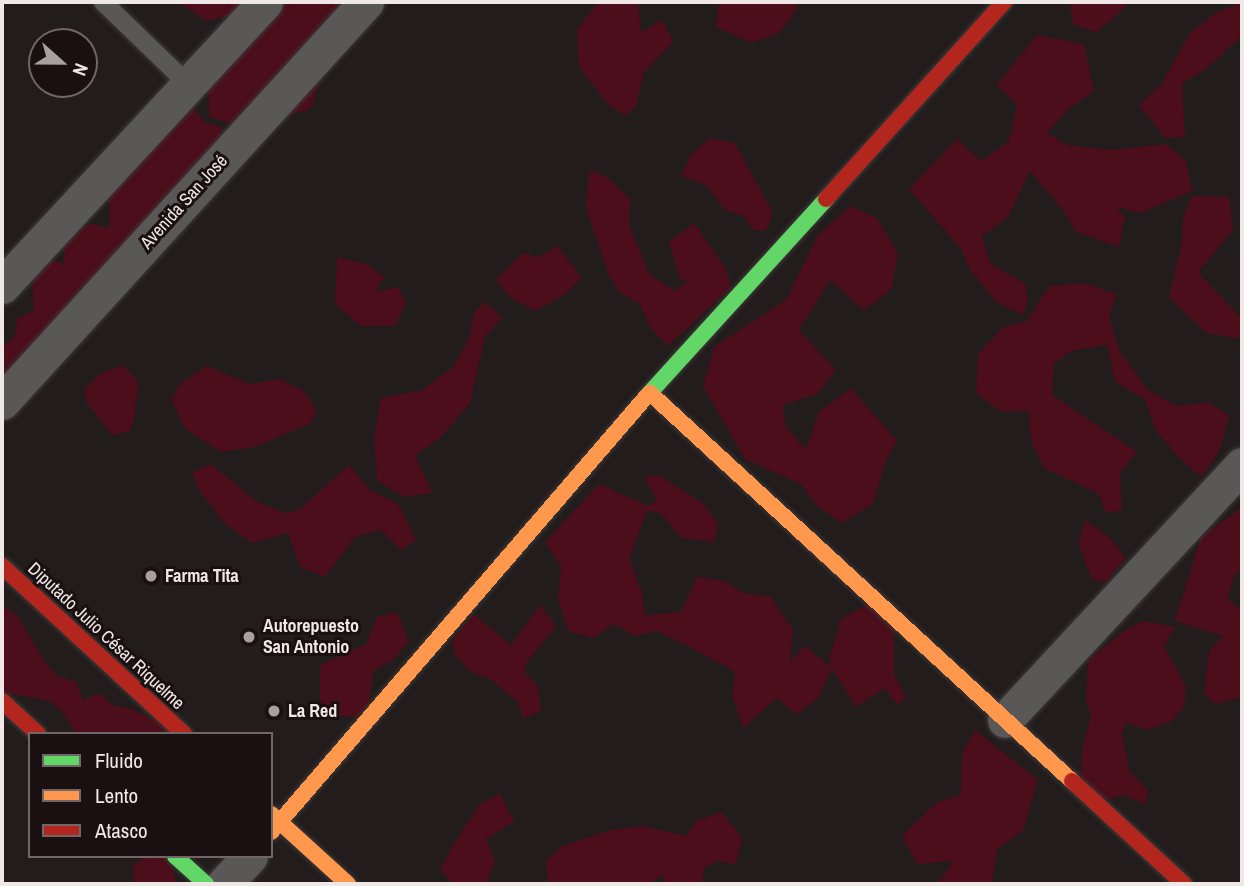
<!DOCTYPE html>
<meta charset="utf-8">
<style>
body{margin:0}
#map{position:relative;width:1244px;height:886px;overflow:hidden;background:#221c1c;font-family:"Archivo Narrow",sans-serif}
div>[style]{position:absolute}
.green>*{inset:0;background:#4b0e1a}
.roads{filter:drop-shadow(0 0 2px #3e3939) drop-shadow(0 0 2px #3e3939)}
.lane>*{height:18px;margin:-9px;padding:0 9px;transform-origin:9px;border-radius:9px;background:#5a5757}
.street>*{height:35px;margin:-17.5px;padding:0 17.5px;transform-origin:17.5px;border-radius:17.5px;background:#5a5757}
.fast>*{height:16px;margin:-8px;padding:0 8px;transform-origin:8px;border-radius:8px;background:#63d668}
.slow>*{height:16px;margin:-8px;padding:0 8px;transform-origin:8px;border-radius:8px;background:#ff974d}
.jam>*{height:16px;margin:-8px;padding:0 8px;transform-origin:8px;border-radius:8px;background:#b3261e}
.dots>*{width:19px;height:19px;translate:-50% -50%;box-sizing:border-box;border:4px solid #1b1011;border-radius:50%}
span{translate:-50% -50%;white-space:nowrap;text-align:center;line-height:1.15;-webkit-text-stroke:6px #1b1011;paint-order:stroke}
.street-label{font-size:18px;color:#f0e7e7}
.poi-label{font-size:18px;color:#f0e7e7;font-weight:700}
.left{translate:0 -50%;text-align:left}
.frame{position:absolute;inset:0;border:4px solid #f0e7e7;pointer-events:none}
.legend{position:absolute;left:28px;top:732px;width:245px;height:126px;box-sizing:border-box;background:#1b1011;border:2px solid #706667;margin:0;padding:9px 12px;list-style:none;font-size:21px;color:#f0e7e7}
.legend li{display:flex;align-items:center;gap:14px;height:35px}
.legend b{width:35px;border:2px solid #706667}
.north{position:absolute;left:28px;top:28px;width:70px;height:70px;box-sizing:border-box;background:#1b1011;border:2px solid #706667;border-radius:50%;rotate:111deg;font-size:19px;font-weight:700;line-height:28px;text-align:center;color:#f0e7e7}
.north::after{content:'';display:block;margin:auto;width:24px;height:32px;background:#a8a0a0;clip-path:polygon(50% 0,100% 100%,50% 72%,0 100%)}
</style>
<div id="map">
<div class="green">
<i style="clip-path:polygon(178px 2px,361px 2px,342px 10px,311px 109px,243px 127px,209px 117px,208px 41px,258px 9px,206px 21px)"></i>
<i style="clip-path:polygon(598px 2px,638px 2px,641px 32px,663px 20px,673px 42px,644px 72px,636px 106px,625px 116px,607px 103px,579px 67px,577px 30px)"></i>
<i style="clip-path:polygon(719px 2px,796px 2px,798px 8px,779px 33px,752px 43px,716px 27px)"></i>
<i style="clip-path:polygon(1070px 2px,1124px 2px,1126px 7px,1097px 32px,1073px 25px)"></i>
<i style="clip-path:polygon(1242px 2px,1242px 36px,1205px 70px,1182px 83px,1185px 137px,1165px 138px,1139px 105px,1161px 85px,1190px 33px,1216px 13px)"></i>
<i style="clip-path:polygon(1037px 35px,1084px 44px,1094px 91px,1067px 110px,1047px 133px,1067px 145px,1109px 150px,1166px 144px,1186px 161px,1192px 191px,1140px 213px,1117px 207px,1125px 217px,1119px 247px,1076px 232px,1064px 211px,1030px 171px,1008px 217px,982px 236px,990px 263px,1025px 284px,1028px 301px,1023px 315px,996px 302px,971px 271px,960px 248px,909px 189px,957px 139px,981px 161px,1009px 141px,1017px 104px,996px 85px)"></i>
<i style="clip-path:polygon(177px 108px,194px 109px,205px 122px,222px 127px,222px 136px,32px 349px,27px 347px,9px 378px,7px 414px,2px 422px,2px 347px,15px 336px,17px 318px,34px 311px,32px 271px,47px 259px,64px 264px,64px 245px,74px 229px,92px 224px,109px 228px,110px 174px)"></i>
<i style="clip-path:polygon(710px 138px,735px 143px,773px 213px,766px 231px,752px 229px,744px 216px,725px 210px,706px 185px,681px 176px,690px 156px)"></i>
<i style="clip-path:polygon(589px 170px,607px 177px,630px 199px,629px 225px,650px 275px,675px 291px,689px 280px,680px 280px,669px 241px,694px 223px,726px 269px,731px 288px,668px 346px,651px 329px,640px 304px,619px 292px,608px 273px,586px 208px)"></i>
<i style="clip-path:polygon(1192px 196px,1229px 197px,1233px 230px,1198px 272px,1242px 319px,1242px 339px,1206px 333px,1169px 297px,1182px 243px,1183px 217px)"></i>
<i style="clip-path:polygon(851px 206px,877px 218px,898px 254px,891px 290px,864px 310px,830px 280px,799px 330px,836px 370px,817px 394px,783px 405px,786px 427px,806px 449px,819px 412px,851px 388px,897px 441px,887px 458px,873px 504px,842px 523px,817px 506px,801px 484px,745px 459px,703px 386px,715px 346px,786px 300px,818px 235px)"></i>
<i style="clip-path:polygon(558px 246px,582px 278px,564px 295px,535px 311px,510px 297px,496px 279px,523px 253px,539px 257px)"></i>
<i style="clip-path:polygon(337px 257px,366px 264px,384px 277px,375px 292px,398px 287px,406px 303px,395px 326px,361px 326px,335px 304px)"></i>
<i style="clip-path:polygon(1085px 283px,1117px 294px,1109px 315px,1119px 350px,1148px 390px,1177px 406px,1208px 402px,1229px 416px,1220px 450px,1202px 477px,1178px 457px,1155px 429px,1145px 399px,1115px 382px,1107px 345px,1071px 351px,1054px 364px,1052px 395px,1137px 452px,1120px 473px,1122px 510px,1106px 513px,1099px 494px,1044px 468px,1032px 443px,1028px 411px,1000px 411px,976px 393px,978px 354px,1003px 327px,1027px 321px,1049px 286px)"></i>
<i style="clip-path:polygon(485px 302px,502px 318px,485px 337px,470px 403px,443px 435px,415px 456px,433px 493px,404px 497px,377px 480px,374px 439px,381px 398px,422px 390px,453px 367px,468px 341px,475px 311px)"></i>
<i style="clip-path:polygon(123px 365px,139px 382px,134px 418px,130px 431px,112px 435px,87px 403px,84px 390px,101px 373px)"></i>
<i style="clip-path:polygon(207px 366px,249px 384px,279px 379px,304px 391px,317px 411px,311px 423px,255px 447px,221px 452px,185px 429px,171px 399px,182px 382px)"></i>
<i style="clip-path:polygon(211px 464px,256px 501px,285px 513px,300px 509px,349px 465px,369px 489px,399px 505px,416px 540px,401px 550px,381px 530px,355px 537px,325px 577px,300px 567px,288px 533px,252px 543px,226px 525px,199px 490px,192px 472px)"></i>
<i style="clip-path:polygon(659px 475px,705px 505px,718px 524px,715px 542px,682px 538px,659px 512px,647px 511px,629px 558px,642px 593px,645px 615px,681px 612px,697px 577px,725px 581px,743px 593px,770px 596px,793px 630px,790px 662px,805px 646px,831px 667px,829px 658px,841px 619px,869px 604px,894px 630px,894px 674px,906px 698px,897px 705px,885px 688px,856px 707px,832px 669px,819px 697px,797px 715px,777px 698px,743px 728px,732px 695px,735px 672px,690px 647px,657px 631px,634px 636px,614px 624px,593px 638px,568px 631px,558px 598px,561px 567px,545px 542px,599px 484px,648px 506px,657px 500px,644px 478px)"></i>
<i style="clip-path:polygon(1242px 507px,1242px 568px,1234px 576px,1228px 600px,1242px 610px,1242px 697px,1216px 704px,1204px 694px,1209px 651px,1223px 636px,1175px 621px,1201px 537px)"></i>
<i style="clip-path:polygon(1085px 520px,1107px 535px,1126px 558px,1105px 583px,1091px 578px,1079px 544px)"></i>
<i style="clip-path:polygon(2px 605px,18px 616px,46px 664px,59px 677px,76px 681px,83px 700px,100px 693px,113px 706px,130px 708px,181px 734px,76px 734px,62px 711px,49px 701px,2px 692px)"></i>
<i style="clip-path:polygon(540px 605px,556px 626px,527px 662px,524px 672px,538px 686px,541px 711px,523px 719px,518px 702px,490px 679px,470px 672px,454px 653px,452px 641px,473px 614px,511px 645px)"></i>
<i style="clip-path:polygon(397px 612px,409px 641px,393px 660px,373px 671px,370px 698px,361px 717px,341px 716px,320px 701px,320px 665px,366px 644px,377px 617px)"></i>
<i style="clip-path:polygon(1144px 621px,1175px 627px,1164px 646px,1186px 687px,1184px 706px,1174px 720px,1147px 730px,1126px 722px,1122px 734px,1129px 770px,1148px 791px,1146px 805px,1124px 795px,1104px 800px,1081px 783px,1082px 750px,1091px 716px,1086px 700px,1088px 660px,1128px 628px)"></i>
<i style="clip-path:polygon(975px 730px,1038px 780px,1023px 831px,997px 849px,992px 884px,937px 884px,954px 861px,917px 864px,902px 836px,937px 802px,961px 795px,962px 754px)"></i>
<i style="clip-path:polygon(500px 793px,514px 822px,486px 839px,495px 861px,486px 884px,454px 884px,440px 870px,452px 847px,479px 805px)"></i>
<i style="clip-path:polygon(722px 812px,742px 838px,736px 864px,717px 861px,704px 868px,702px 884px,665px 884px,663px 875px,648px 884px,548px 884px,546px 861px,562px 846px,611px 830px,643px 826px,686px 836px,696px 821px)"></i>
<i style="clip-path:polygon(147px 856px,168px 856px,177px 884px,134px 884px,133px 865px)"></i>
</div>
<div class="roads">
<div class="lane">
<i style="left:103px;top:2px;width:118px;rotate:44deg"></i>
</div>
<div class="street">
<i style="left:2px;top:286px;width:387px;rotate:-47.2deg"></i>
<i style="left:2px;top:402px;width:541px;rotate:-47.7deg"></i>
<i style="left:1005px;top:720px;width:348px;rotate:-47.1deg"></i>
<i style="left:224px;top:884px;width:38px;rotate:-47deg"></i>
</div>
<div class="fast">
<i style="left:646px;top:397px;width:268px;rotate:-47.7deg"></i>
<i style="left:175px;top:856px;width:42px;rotate:42.1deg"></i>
</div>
<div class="slow">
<i style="left:650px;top:393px;width:573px;rotate:42.6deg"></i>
<i style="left:271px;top:814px;width:104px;rotate:42.3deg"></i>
<i style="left:271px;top:832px;width:574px;rotate:-49.24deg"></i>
</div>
<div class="jam">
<i style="left:826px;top:199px;width:266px;rotate:-47.9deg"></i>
<i style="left:2px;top:566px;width:248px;rotate:42.7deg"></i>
<i style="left:2px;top:701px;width:49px;rotate:42.5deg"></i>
<i style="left:1072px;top:781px;width:152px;rotate:42.6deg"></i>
</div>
</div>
<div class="dots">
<i style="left:151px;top:576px;background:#a8a0a0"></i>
<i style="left:249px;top:637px;background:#a8a0a0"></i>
<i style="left:274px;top:711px;background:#a8a0a0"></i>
</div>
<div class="street-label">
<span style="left:184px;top:202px;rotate:-48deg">Avenida San José</span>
<span style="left:106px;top:636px;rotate:43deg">Diputado Julio César Riquelme</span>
</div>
<div class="poi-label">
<span class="left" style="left:165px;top:576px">Farma Tita</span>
<span class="left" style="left:263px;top:637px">Autorepuesto<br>San Antonio</span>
<span class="left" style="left:288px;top:711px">La Red</span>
</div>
<div class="frame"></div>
<ul class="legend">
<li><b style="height:9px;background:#63d668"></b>Fluido</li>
<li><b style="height:9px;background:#ff974d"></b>Lento</li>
<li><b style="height:9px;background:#b3261e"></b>Atasco</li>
</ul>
<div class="north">N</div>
</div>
